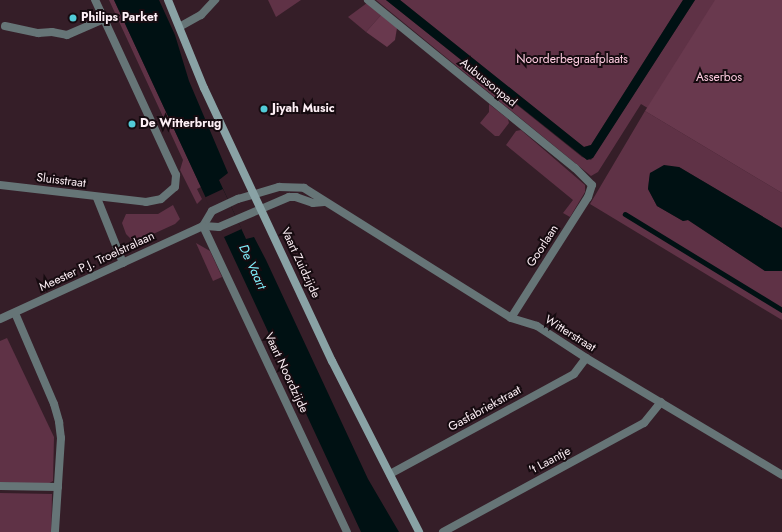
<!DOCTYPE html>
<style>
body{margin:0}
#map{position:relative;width:782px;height:532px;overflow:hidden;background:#351e28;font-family:Jost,sans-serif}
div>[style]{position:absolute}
.green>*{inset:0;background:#5f3246;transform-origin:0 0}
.forest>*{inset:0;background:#69394e}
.water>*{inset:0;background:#001113}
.pier>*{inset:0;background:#351e28;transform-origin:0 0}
.stream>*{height:4.5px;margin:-2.25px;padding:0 2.25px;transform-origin:2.25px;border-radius:2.25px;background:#001113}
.lane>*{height:8px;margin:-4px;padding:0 4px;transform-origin:4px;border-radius:4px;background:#667577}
.street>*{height:8px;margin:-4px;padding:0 4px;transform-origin:4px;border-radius:4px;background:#667577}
.secondary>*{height:8px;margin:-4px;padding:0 4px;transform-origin:4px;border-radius:4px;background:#89a2a5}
.dots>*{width:11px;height:11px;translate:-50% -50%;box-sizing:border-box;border:2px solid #160b10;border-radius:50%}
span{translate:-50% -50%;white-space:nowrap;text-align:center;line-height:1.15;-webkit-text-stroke:4px #160b10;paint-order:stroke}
.poi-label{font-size:12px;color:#fdeff5;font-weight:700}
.left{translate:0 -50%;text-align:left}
.park-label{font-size:12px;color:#ffcde1}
.street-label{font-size:12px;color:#fdeff5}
.water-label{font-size:13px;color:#80effc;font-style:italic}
</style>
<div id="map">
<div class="green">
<i style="clip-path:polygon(109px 0,114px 0,201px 187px,197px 189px,202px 199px,197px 204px,180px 170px,183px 160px)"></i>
<i style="clip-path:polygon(268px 0,301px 0,276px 17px)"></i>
<i style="clip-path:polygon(376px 0,386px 0,582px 157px,591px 160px,695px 0,782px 0,782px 189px,641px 104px,598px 172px,591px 176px)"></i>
<i style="clip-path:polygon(400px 0,683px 0,591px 145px,584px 147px)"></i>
<i style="clip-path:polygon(367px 3px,381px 15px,366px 32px,348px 17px)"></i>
<i style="clip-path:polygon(489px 104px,508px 119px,509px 123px,499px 136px,495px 136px,480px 123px,489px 112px)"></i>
<i style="clip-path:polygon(645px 111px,782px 193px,782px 228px,679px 167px,650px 173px,648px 189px,657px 206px,683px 221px,688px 220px,765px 271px,782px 271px,782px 320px,590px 204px)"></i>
<i style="clip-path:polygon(521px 130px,585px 185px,585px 192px,570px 217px,563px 213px,573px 200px,506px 145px,516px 131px)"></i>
<i style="clip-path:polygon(173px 205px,180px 219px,175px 224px,140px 240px,131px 239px,126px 234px,122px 223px,126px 214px,158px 214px)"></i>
<i style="clip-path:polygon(196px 243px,210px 251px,222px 277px,213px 281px)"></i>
<i style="clip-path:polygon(7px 338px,54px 437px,53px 481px,46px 485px,0 482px,0 341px)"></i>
<i style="left:0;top:493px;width:52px;height:39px;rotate:1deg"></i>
</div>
<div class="forest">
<i style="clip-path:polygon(715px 0,782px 0,782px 193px,645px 111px)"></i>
<i style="clip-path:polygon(381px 15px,397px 28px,395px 40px,387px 47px,366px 32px)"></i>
</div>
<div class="water">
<i style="clip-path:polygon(114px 0,159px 0,175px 35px,189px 81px,228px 173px,219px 180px,246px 239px,254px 237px,266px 260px,368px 479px,399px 532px,361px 532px)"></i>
<i style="clip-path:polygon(386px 0,400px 0,584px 147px,591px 145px,683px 0,695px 0,593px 158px,587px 160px)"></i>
<i style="clip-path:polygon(664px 165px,679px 167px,782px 228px,782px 271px,765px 271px,688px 220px,683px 221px,657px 206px,648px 189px,649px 180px,650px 173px)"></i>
</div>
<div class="pier">
<i style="left:223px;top:189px;width:44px;height:20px;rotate:65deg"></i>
</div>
<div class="stream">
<i style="left:625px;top:214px;width:184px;rotate:31.4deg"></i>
</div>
<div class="lane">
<i style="left:5px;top:26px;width:34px;rotate:12deg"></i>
<i style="left:38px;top:33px;width:14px;rotate:-4deg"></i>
<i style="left:52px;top:32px;width:15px;rotate:11deg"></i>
<i style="left:67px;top:35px;width:40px;rotate:-23.4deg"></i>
<i style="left:0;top:486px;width:58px;rotate:1deg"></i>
</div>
<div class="street">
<i style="left:368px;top:0;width:267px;rotate:39.1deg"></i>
<i style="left:575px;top:168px;width:24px;rotate:45deg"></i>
<i style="left:592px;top:185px;width:13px;rotate:108deg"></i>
<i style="left:588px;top:197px;width:143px;rotate:122.5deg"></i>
<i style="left:181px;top:26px;width:23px;rotate:-29deg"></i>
<i style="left:201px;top:15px;width:21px;rotate:-47deg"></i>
<i style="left:0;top:185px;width:147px;rotate:6.6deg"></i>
<i style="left:146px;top:202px;width:15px;rotate:-11deg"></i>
<i style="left:161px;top:199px;width:18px;rotate:-41deg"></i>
<i style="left:175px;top:187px;width:12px;rotate:-85deg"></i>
<i style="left:176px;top:175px;width:193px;rotate:-114.8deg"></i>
<i style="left:97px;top:198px;width:70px;rotate:68.2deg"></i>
<i style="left:324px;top:202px;width:11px;rotate:175deg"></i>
<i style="left:313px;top:203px;width:18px;rotate:-161deg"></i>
<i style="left:296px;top:197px;width:7px;rotate:180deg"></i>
<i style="left:289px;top:197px;width:76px;rotate:156.8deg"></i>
<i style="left:219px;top:227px;width:16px;rotate:-176deg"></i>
<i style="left:203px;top:226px;width:17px;rotate:-59deg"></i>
<i style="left:212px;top:211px;width:29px;rotate:-25deg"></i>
<i style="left:238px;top:199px;width:43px;rotate:-16.3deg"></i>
<i style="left:279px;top:187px;width:25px;rotate:2deg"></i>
<i style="left:304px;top:188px;width:244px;rotate:32.1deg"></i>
<i style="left:511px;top:318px;width:27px;rotate:17deg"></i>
<i style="left:537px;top:326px;width:59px;rotate:33.1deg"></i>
<i style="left:586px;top:358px;width:228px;rotate:30.8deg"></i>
<i style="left:15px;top:313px;width:99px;rotate:66.8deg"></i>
<i style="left:54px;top:404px;width:19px;rotate:74deg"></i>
<i style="left:59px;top:422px;width:16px;rotate:83deg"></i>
<i style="left:61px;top:438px;width:94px;rotate:93.7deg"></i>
<i style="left:0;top:319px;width:223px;rotate:-24.6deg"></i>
<i style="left:203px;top:226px;width:338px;rotate:64.8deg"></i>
<i style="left:390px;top:474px;width:209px;rotate:-28.5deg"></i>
<i style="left:574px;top:374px;width:20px;rotate:-53deg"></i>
<i style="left:443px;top:532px;width:229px;rotate:-28.5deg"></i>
<i style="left:644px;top:423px;width:27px;rotate:-51deg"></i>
</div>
<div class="secondary">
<i style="left:168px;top:0;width:95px;rotate:67.8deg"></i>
<i style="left:204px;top:88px;width:302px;rotate:64.9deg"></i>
<i style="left:332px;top:361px;width:192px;rotate:63deg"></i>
</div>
<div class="dots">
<i style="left:73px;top:18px;background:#52cbd8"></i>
<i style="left:264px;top:109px;background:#52cbd8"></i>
<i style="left:132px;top:124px;background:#52cbd8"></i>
</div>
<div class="poi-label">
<span class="left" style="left:81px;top:18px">Philips Parket</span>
<span class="left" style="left:272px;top:109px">Jiyah Music</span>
<span class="left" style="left:140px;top:124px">De Witterbrug</span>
</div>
<div class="park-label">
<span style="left:572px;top:60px">Noorderbegraafplaats</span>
<span style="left:719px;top:78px">Asserbos</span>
</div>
<div class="street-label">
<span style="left:488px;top:83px;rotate:39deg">Aubussonpad</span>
<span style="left:61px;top:181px;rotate:7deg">Sluisstraat</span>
<span style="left:543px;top:246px;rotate:-57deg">Goorlaan</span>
<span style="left:97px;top:262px;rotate:-25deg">Meester P.J. Troelstralaan</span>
<span style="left:300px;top:263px;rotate:65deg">Vaart Zuidzijde</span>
<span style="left:570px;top:334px;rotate:32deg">Witterstraat</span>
<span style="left:286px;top:373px;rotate:65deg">Vaart Noordzijde</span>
<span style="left:485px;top:409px;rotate:-29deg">Gasfabriekstraat</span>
<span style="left:550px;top:461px;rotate:-28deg">'t Laantje</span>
</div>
<div class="water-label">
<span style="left:252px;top:267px;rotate:65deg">De Vaart</span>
</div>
</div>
